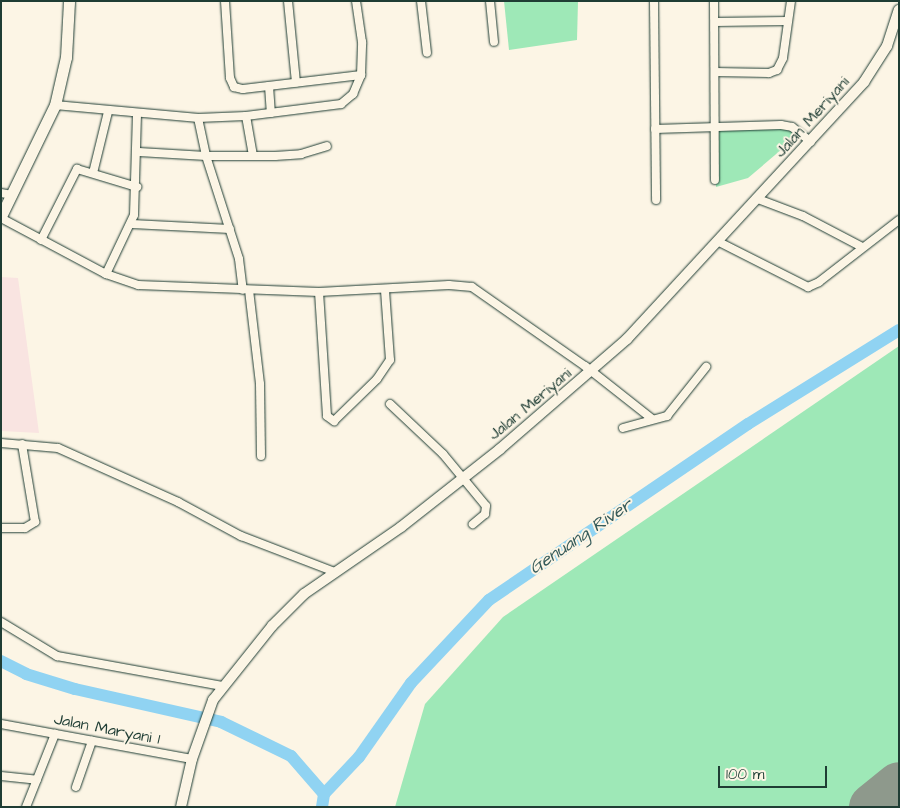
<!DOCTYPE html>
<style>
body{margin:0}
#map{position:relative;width:900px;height:808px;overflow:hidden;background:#fcf5e5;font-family:"Architects Daughter",sans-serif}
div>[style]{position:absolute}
.built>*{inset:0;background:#f9e4e1}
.green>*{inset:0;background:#9ee8b7}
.river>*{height:12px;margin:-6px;padding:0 6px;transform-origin:6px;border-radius:6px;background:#90d3f2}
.runway>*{height:49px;margin:-24.5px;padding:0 24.5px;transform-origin:24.5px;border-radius:24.5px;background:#8e998c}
.roads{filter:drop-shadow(0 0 1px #1f3d34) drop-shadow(0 0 1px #1f3d34)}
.minor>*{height:8px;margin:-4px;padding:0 4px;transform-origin:4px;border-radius:4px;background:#fcf5e5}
.tertiary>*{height:10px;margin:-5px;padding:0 5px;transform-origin:5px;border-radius:5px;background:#fcf5e5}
.secondary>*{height:11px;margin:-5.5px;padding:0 5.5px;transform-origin:5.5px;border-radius:5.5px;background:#fcf5e5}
span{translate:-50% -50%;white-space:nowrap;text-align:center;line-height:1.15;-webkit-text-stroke:4px #fcf5e5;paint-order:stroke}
.street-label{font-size:16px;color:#1f3d34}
.water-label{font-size:18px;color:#365b5a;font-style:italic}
.frame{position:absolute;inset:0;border:2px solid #1f3d34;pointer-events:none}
.scale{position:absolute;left:718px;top:766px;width:109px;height:22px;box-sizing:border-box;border:2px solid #1f3d34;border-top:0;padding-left:6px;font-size:15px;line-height:18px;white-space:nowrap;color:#1f3d34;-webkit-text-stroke:4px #fcf5e5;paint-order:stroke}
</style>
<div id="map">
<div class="built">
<i style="clip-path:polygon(1px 277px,18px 278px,39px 433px,1px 431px)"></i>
</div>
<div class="green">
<i style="clip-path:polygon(504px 1px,578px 1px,577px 40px,509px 50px)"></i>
<i style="clip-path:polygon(781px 125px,801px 133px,748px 178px,716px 187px,714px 127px)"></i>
<i style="clip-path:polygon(899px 346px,899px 807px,395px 807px,425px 704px,503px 617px)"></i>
</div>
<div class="river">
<i style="left:1px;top:661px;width:28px;rotate:27deg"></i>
<i style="left:26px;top:674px;width:51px;rotate:17deg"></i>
<i style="left:75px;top:689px;width:150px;rotate:12.7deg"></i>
<i style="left:221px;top:722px;width:78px;rotate:25.9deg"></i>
<i style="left:291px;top:756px;width:50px;rotate:49deg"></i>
<i style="left:322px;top:807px;width:13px;rotate:-81deg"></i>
<i style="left:324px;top:794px;width:51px;rotate:-46.6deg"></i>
<i style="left:359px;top:757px;width:90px;rotate:-54.9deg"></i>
<i style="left:411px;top:683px;width:114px;rotate:-46.8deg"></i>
<i style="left:489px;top:600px;width:313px;rotate:-34.2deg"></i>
<i style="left:748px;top:424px;width:178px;rotate:-31.9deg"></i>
</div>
<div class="runway">
<i style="left:873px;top:807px;width:33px;rotate:-39deg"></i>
</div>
<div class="roads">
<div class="minor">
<i style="left:225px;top:1px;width:77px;rotate:86.3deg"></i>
<i style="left:230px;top:78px;width:10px;rotate:66deg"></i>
<i style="left:234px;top:87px;width:9px;rotate:13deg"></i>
<i style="left:243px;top:89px;width:119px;rotate:-6.8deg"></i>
<i style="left:288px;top:1px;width:82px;rotate:84.4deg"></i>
<i style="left:421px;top:1px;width:52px;rotate:83.4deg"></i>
<i style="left:490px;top:1px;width:41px;rotate:84.4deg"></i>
<i style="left:654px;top:1px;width:199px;rotate:89.4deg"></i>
<i style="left:714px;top:1px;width:179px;rotate:89.7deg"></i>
<i style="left:715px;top:22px;width:72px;rotate:-0.8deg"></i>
<i style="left:715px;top:72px;width:54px;rotate:1.1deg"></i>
<i style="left:769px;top:73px;width:9px;rotate:-21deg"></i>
<i style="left:777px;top:70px;width:13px;rotate:-63deg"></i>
<i style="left:783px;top:58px;width:58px;rotate:-82deg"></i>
<i style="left:269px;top:86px;width:27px;rotate:86deg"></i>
<i style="left:55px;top:105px;width:144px;rotate:5.2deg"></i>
<i style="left:198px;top:118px;width:48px;rotate:-2.4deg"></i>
<i style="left:246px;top:116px;width:96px;rotate:-7.2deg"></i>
<i style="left:341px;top:104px;width:16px;rotate:-40deg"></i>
<i style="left:353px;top:94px;width:21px;rotate:-67deg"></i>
<i style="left:361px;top:75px;width:33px;rotate:-88deg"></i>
<i style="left:362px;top:42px;width:41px;rotate:-98.3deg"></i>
<i style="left:246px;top:116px;width:39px;rotate:80deg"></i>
<i style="left:198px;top:118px;width:39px;rotate:78deg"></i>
<i style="left:206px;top:156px;width:108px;rotate:72.2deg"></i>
<i style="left:239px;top:259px;width:31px;rotate:83deg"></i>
<i style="left:655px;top:129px;width:126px;rotate:-1.8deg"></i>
<i style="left:781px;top:125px;width:11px;rotate:10deg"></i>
<i style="left:792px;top:127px;width:24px;rotate:38deg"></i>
<i style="left:139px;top:152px;width:67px;rotate:3.4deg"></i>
<i style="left:206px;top:156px;width:69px"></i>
<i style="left:275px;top:156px;width:26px;rotate:-4deg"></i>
<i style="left:301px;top:154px;width:27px;rotate:-17deg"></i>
<i style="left:93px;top:173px;width:63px;rotate:-76.2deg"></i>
<i style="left:1px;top:193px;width:11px;rotate:10deg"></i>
<i style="left:758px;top:199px;width:48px;rotate:20.7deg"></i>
<i style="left:803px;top:216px;width:67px;rotate:27.7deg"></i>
<i style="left:1px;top:218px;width:119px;rotate:28.1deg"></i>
<i style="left:106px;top:274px;width:34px;rotate:19deg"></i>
<i style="left:138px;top:285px;width:181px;rotate:2.2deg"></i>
<i style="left:319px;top:292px;width:130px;rotate:-3.1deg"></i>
<i style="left:449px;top:285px;width:23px;rotate:5deg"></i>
<i style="left:472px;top:287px;width:138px;rotate:35deg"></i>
<i style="left:585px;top:366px;width:85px;rotate:38.3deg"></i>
<i style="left:132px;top:224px;width:98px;rotate:2.9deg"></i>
<i style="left:41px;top:240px;width:80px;rotate:-63.1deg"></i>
<i style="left:77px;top:169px;width:63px;rotate:16.7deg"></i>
<i style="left:719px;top:242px;width:100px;rotate:26.8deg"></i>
<i style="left:808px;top:287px;width:12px;rotate:-24deg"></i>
<i style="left:819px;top:282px;width:101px;rotate:-37.8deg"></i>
<i style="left:106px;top:274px;width:65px;rotate:-64.6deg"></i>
<i style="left:134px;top:215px;width:101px;rotate:-88.3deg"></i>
<i style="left:249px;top:290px;width:95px;rotate:83.3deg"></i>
<i style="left:260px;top:384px;width:72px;rotate:89.2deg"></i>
<i style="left:319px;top:292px;width:124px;rotate:86.3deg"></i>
<i style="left:327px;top:416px;width:9px;rotate:36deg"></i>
<i style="left:334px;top:421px;width:60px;rotate:-44.3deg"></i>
<i style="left:377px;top:379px;width:23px;rotate:-56deg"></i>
<i style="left:390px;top:360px;width:70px;rotate:-94.1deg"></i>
<i style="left:390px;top:404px;width:73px;rotate:43.3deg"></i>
<i style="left:443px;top:454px;width:67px;rotate:50.4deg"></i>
<i style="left:486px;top:506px;width:8px;rotate:97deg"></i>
<i style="left:485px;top:514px;width:16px;rotate:140deg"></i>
<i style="left:623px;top:428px;width:46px;rotate:-15.3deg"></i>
<i style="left:667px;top:416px;width:63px;rotate:-51.5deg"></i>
<i style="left:1px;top:443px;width:57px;rotate:5deg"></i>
<i style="left:58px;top:448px;width:132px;rotate:24.2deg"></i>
<i style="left:178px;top:502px;width:72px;rotate:28.4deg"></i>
<i style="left:241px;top:536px;width:101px;rotate:21deg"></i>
<i style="left:1px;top:528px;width:24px"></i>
<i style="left:25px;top:528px;width:12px;rotate:-31deg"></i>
<i style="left:35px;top:522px;width:79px;rotate:-99.5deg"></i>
<i style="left:1px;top:622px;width:66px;rotate:31.3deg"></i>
<i style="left:57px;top:656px;width:168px;rotate:10.3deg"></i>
<i style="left:1px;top:724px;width:194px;rotate:10.4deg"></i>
<i style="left:1px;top:776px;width:36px;rotate:6deg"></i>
<i style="left:76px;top:787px;width:49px;rotate:-70.8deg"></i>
<i style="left:26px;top:807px;width:79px;rotate:-68.3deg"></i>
</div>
<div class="tertiary">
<i style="left:181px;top:807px;width:49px;rotate:-77.1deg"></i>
<i style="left:192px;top:759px;width:63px;rotate:-70.4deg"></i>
<i style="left:213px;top:700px;width:95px;rotate:-51.4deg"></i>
<i style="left:272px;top:626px;width:45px;rotate:-45deg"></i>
<i style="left:304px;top:594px;width:118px;rotate:-34.6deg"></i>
<i style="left:401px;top:527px;width:126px;rotate:-38.2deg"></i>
<i style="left:500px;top:449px;width:168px;rotate:-40.9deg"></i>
<i style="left:627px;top:339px;width:350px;rotate:-47.3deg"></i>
<i style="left:864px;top:82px;width:43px;rotate:-57.4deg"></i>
<i style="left:887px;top:46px;width:38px;rotate:-72deg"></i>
</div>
<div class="secondary">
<i style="left:1px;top:216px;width:123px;rotate:-64.1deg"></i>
<i style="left:55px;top:105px;width:49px;rotate:-77.1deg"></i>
<i style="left:66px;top:57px;width:56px;rotate:-86.9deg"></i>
</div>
</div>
<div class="street-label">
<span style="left:812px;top:117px;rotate:-48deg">Jalan Meriyani</span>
<span style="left:530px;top:404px;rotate:-40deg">Jalan Meriyani</span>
<span style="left:107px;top:729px;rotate:11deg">Jalan Maryani 1</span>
</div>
<div class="water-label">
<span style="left:581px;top:537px;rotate:-34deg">Genuang River</span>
</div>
<div class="frame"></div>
<div class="scale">100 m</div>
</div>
